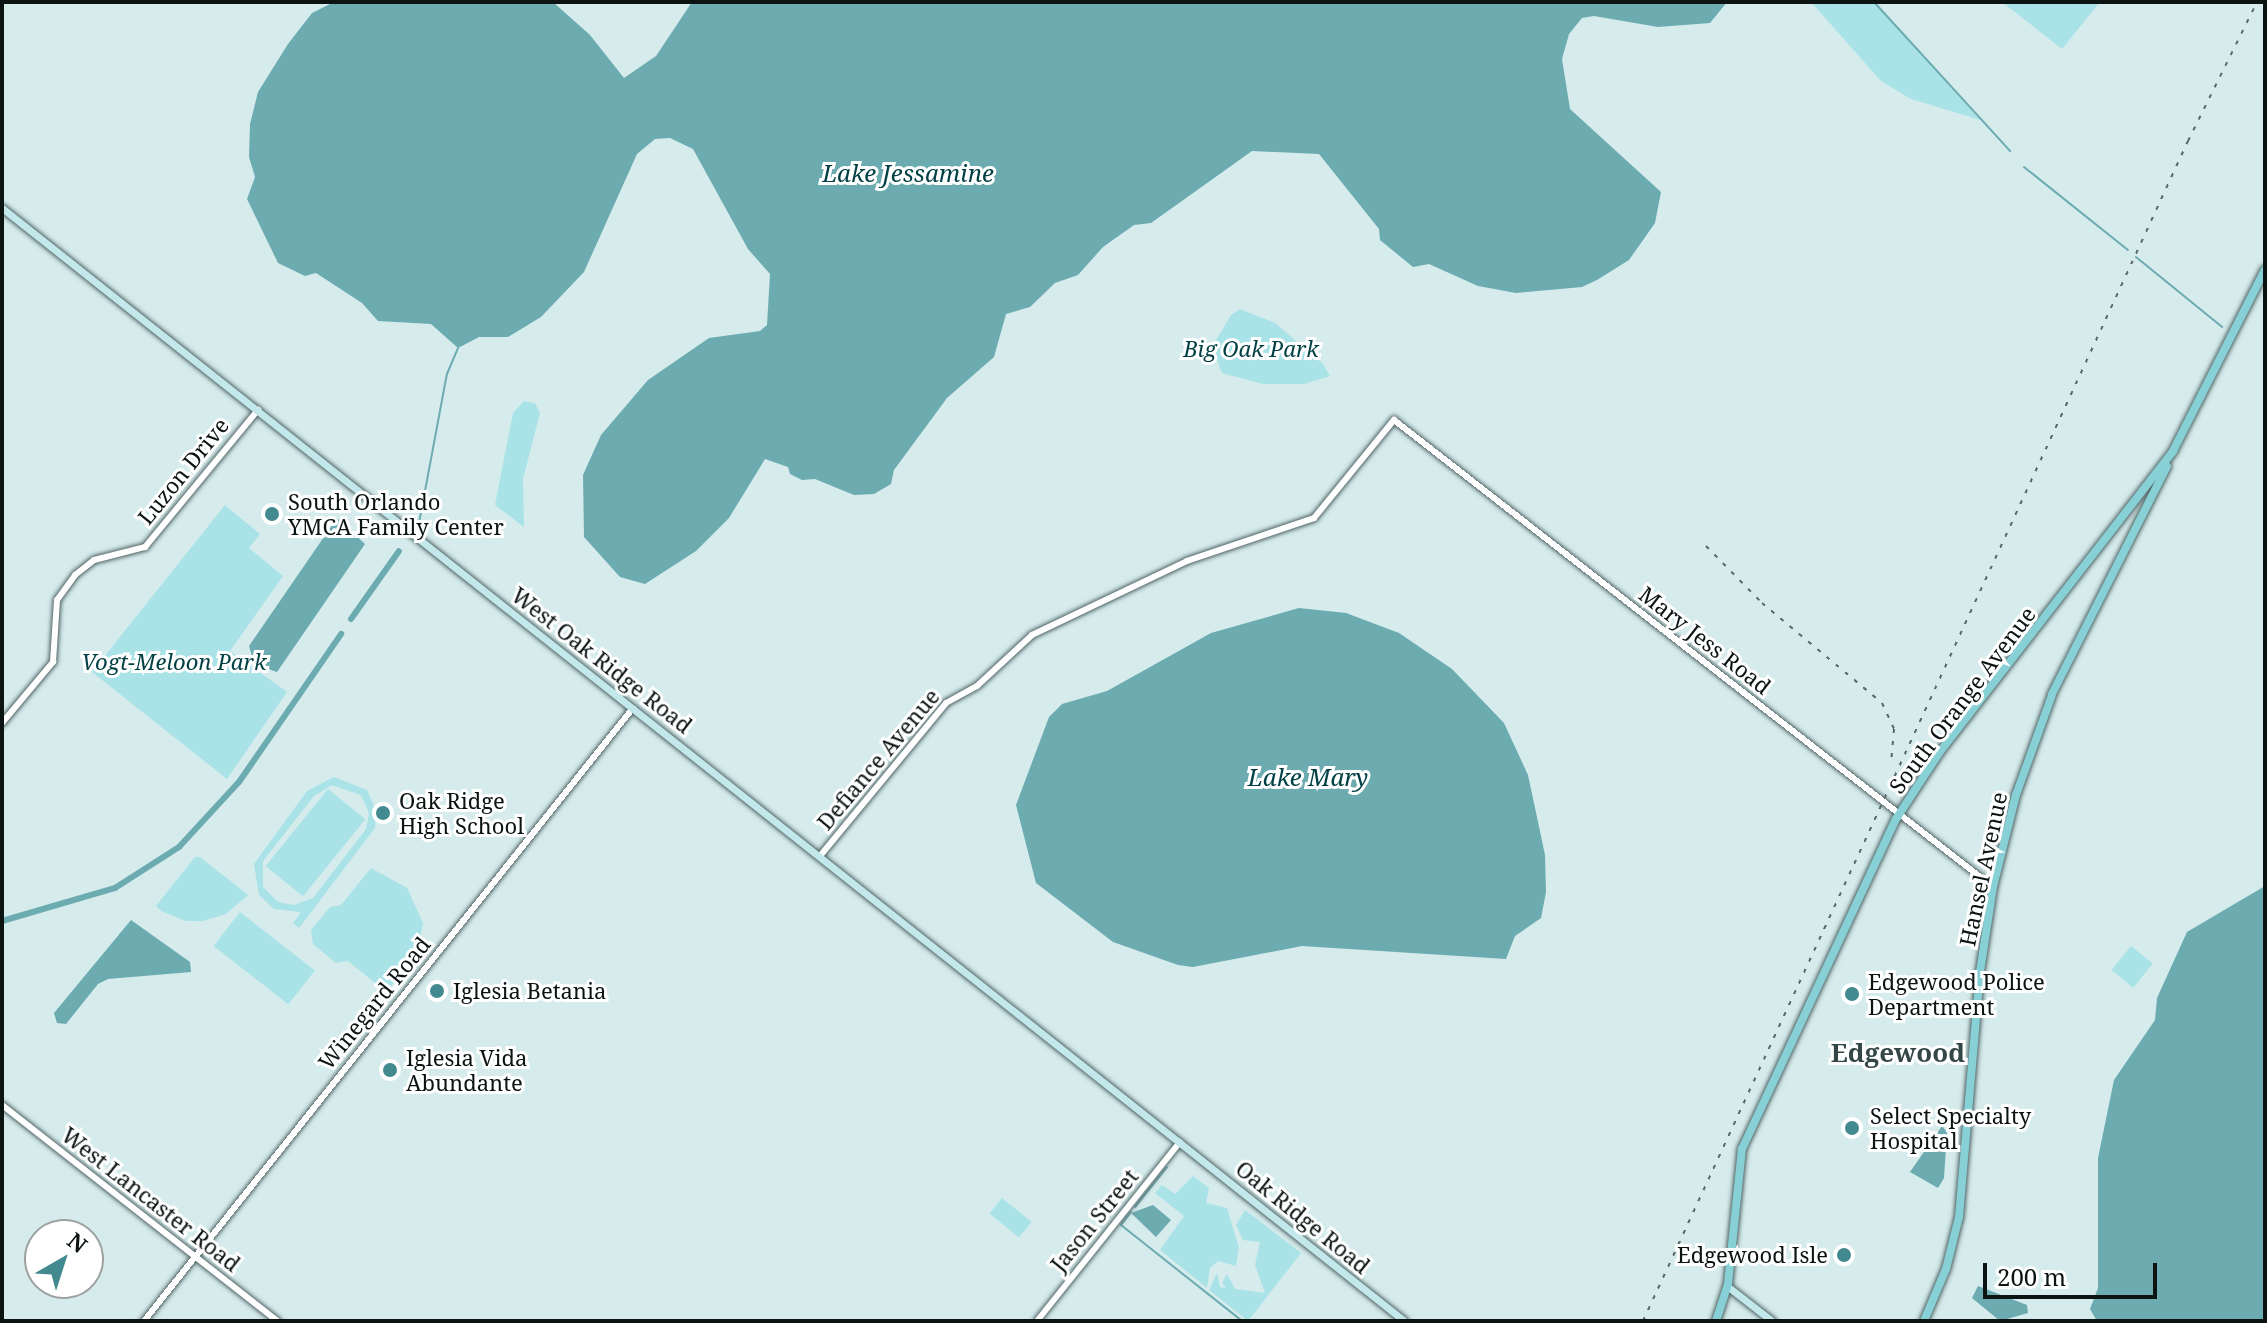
<!DOCTYPE html>
<style>
body{margin:0}
#map{position:relative;width:2267px;height:1323px;overflow:hidden;background:#d5ebec;font-family:"Noto Serif",serif}
div>[style]{position:absolute}
.green>*{inset:0;background:#a9e3e8;transform-origin:0 0}
.water>*{inset:0;background:#6cabb0}
.stream>*{height:2px;margin:-1px;padding:0 1px;transform-origin:1px;border-radius:1px;background:#6cabb0}
.canal>*{height:6px;margin:-3px;padding:0 3px;transform-origin:3px;border-radius:3px;background:#6cabb0}
.roads{filter:drop-shadow(0 0 2px #526566) drop-shadow(0 0 2px #526566)}
.tertiary>*{height:6px;margin:-3px;padding:0 3px;transform-origin:3px;border-radius:3px;background:#fff}
.secondary>*{height:7px;margin:-3.5px;padding:0 3.5px;transform-origin:3.5px;border-radius:3.5px;background:#c3e8eb}
.primary>*{height:8px;margin:-4px;padding:0 4px;transform-origin:4px;border-radius:4px;background:#87d1d6}
.rail>*{height:2px;margin-top:-1px;transform-origin:0;background:repeating-linear-gradient(90deg,#5a6768 0 4px,transparent 0 12px)}
.dots>*{width:22px;height:22px;translate:-50% -50%;box-sizing:border-box;border:4px solid #fff;border-radius:50%}
span{translate:-50% -50%;white-space:nowrap;text-align:center;line-height:1.15;-webkit-text-stroke:6px #fff;paint-order:stroke}
.park-label{font-size:22px;color:#003f43;font-style:italic}
.street-label{font-size:22px;color:#0b1313}
.poi-label{font-size:22px;color:#0b1313}
.left{translate:0 -50%;text-align:left}
.right{translate:-100% -50%;text-align:right}
.water-label{font-size:24px;color:#014044;font-style:italic}
.quarter-label{font-size:26px;color:#344647;font-weight:700}
.frame{position:absolute;inset:0;border:4px solid #0b1313;pointer-events:none}
.north{position:absolute;left:24px;top:1219px;width:80px;height:80px;box-sizing:border-box;background:#fff;border:2px solid #9da1a1;border-radius:50%;rotate:39deg;font-size:22px;font-weight:700;line-height:32px;text-align:center;color:#0b1313}
.north::after{content:'';display:block;margin:auto;width:28px;height:36px;background:#428a8f;clip-path:polygon(50% 0,100% 100%,50% 72%,0 100%)}
.scale{position:absolute;left:1983px;top:1263px;width:174px;height:36px;box-sizing:border-box;border:4px solid #0b1313;border-top:0;padding-left:10px;font-size:24px;line-height:28px;white-space:nowrap;color:#0b1313;-webkit-text-stroke:6px #fff;paint-order:stroke}
</style>
<div id="map">
<div class="green">
<i style="clip-path:polygon(1811px 2px,1874px 2px,1980px 120px,1911px 99px,1881px 81px)"></i>
<i style="clip-path:polygon(2002px 2px,2100px 2px,2062px 49px)"></i>
<i style="clip-path:polygon(1240px 309px,1275px 323px,1323px 364px,1330px 376px,1304px 384px,1263px 384px,1222px 373px,1212px 347px,1231px 315px)"></i>
<i style="clip-path:polygon(524px 401px,535px 403px,540px 413px,523px 479px,524px 527px,495px 505px,513px 413px)"></i>
<i style="clip-path:polygon(225px 505px,260px 534px,249px 548px,283px 576px,230px 651px,287px 692px,227px 779px,92px 672px)"></i>
<i style="clip-path:polygon(evenodd,334px 777px,367px 790px,376px 810px,375px 828px,299px 928px,293px 923px,301px 912px,274px 909px,259px 895px,254px 864px,307px 791px,334px 777px,332px 785px,361px 795px,369px 813px,366px 829px,313px 898px,294px 905px,278px 902px,263px 887px,263px 861px,314px 796px,332px 785px)"></i>
<i style="left:328px;top:789px;width:48px;height:99px;rotate:39deg"></i>
<i style="clip-path:polygon(195px 857px,200px 857px,248px 895px,226px 914px,203px 921px,186px 921px,161px 911px,156px 906px)"></i>
<i style="clip-path:polygon(371px 868px,407px 888px,423px 923px,415px 964px,385px 991px,348px 961px,336px 963px,313px 944px,311px 930px,330px 907px,341px 905px)"></i>
<i style="left:240px;top:912px;width:95px;height:43px;rotate:38deg"></i>
<i style="left:2131px;top:946px;width:28px;height:31px;rotate:39deg"></i>
<i style="clip-path:polygon(1193px 1176px,1209px 1188px,1206px 1203px,1227px 1208px,1239px 1248px,1236px 1266px,1218px 1261px,1210px 1268px,1207px 1288px,1160px 1250px,1184px 1216px,1155px 1193px,1162px 1185px,1175px 1194px)"></i>
<i style="left:1002px;top:1198px;width:38px;height:20px;rotate:39deg"></i>
<i style="clip-path:polygon(1245px 1210px,1301px 1253px,1248px 1321px,1209px 1290px,1217px 1273px,1220px 1287px,1226px 1288px,1222px 1283px,1227px 1274px,1235px 1289px,1265px 1293px,1255px 1265px,1260px 1242px,1243px 1240px,1236px 1225px)"></i>
</div>
<div class="water">
<i style="clip-path:polygon(334px 2px,553px 2px,590px 35px,624px 78px,656px 56px,692px 2px,1727px 2px,1710px 23px,1658px 27px,1594px 16px,1582px 18px,1569px 34px,1562px 59px,1570px 109px,1661px 192px,1655px 223px,1629px 260px,1597px 280px,1582px 287px,1516px 293px,1478px 286px,1429px 264px,1413px 267px,1380px 240px,1379px 229px,1319px 154px,1252px 151px,1151px 223px,1134px 225px,1103px 247px,1078px 275px,1055px 283px,1030px 307px,1006px 314px,994px 357px,947px 398px,894px 470px,891px 484px,874px 494px,854px 495px,815px 479px,802px 480px,790px 474px,788px 467px,765px 459px,729px 518px,696px 551px,645px 584px,620px 577px,584px 537px,583px 475px,601px 435px,648px 380px,709px 338px,760px 331px,767px 325px,770px 274px,748px 249px,693px 149px,670px 138px,655px 139px,637px 154px,584px 272px,541px 317px,508px 337px,479px 337px,458px 348px,431px 324px,378px 321px,362px 303px,316px 273px,305px 276px,278px 263px,247px 199px,255px 177px,249px 157px,250px 124px,258px 92px,288px 44px,312px 13px)"></i>
<i style="clip-path:polygon(337px 518px,365px 544px,277px 672px,271px 670px,252px 656px,249px 646px)"></i>
<i style="clip-path:polygon(1299px 608px,1346px 613px,1399px 633px,1452px 669px,1504px 723px,1528px 775px,1545px 855px,1546px 892px,1541px 918px,1515px 936px,1506px 959px,1302px 946px,1193px 967px,1178px 965px,1113px 942px,1036px 883px,1016px 805px,1049px 717px,1062px 704px,1107px 691px,1211px 633px)"></i>
<i style="clip-path:polygon(2265px 886px,2265px 1321px,2097px 1321px,2090px 1309px,2098px 1288px,2098px 1158px,2114px 1080px,2155px 1020px,2157px 998px,2187px 932px)"></i>
<i style="clip-path:polygon(131px 920px,190px 962px,191px 972px,108px 979px,98px 984px,66px 1024px,57px 1023px,54px 1013px)"></i>
<i style="clip-path:polygon(1942px 1126px,1947px 1132px,1944px 1178px,1938px 1188px,1910px 1172px)"></i>
<i style="clip-path:polygon(1153px 1205px,1171px 1220px,1156px 1237px,1131px 1213px)"></i>
<i style="clip-path:polygon(1978px 1286px,2027px 1305px,2028px 1313px,2000px 1321px,1972px 1298px)"></i>
</div>
<div class="stream">
<i style="left:1874px;top:2px;width:202px;rotate:47.6deg"></i>
<i style="left:2024px;top:167px;width:133px;rotate:38.6deg"></i>
<i style="left:2136px;top:257px;width:111px;rotate:39.1deg"></i>
<i style="left:419px;top:523px;width:152px;rotate:-79.4deg"></i>
<i style="left:447px;top:374px;width:28px;rotate:-67deg"></i>
<i style="left:1135px;top:1207px;width:51px;rotate:-51.3deg"></i>
<i style="left:1131px;top:1212px;width:16px;rotate:128deg"></i>
<i style="left:1121px;top:1225px;width:154px;rotate:38.4deg"></i>
</div>
<div class="canal">
<i style="left:351px;top:619px;width:83px;rotate:-54.8deg"></i>
<i style="left:2px;top:921px;width:118px;rotate:-16.3deg"></i>
<i style="left:115px;top:888px;width:76px;rotate:-32.6deg"></i>
<i style="left:179px;top:847px;width:88px;rotate:-47.3deg"></i>
<i style="left:239px;top:782px;width:180px;rotate:-55.4deg"></i>
</div>
<div class="roads">
<div class="tertiary">
<i style="left:2px;top:723px;width:80px;rotate:-50.1deg"></i>
<i style="left:53px;top:662px;width:62px;rotate:-86.3deg"></i>
<i style="left:57px;top:600px;width:31px;rotate:-54deg"></i>
<i style="left:75px;top:575px;width:24px;rotate:-38deg"></i>
<i style="left:94px;top:560px;width:53px;rotate:-14.3deg"></i>
<i style="left:145px;top:547px;width:178px;rotate:-50.5deg"></i>
<i style="left:820px;top:856px;width:198px;rotate:-50.5deg"></i>
<i style="left:946px;top:703px;width:35px;rotate:-29deg"></i>
<i style="left:977px;top:686px;width:75px;rotate:-42.8deg"></i>
<i style="left:1032px;top:635px;width:172px;rotate:-25.5deg"></i>
<i style="left:1187px;top:561px;width:134px;rotate:-18.7deg"></i>
<i style="left:1314px;top:518px;width:127px;rotate:-50.8deg"></i>
<i style="left:1394px;top:420px;width:760px;rotate:37.94deg"></i>
<i style="left:2px;top:1105px;width:350px;rotate:38.1deg"></i>
<i style="left:144px;top:1321px;width:784px;rotate:-51.42deg"></i>
<i style="left:1037px;top:1321px;width:229px;rotate:-51.4deg"></i>
</div>
<div class="secondary">
<i style="left:2px;top:208px;width:1790px;rotate:38.44deg"></i>
<i style="left:1727px;top:1286px;width:57px;rotate:37.9deg"></i>
</div>
<div class="primary">
<i style="left:2052px;top:694px;width:255px;rotate:-63.2deg"></i>
<i style="left:1716px;top:1321px;width:39px;rotate:-72deg"></i>
<i style="left:1728px;top:1284px;width:136px;rotate:-84.1deg"></i>
<i style="left:1742px;top:1149px;width:364px;rotate:-65deg"></i>
<i style="left:1896px;top:819px;width:79px;rotate:-56.9deg"></i>
<i style="left:1939px;top:753px;width:382px;rotate:-52.2deg"></i>
<i style="left:2173px;top:451px;width:203px;rotate:-63.1deg"></i>
<i style="left:1924px;top:1321px;width:56px;rotate:-67.1deg"></i>
<i style="left:1946px;top:1269px;width:54px;rotate:-76deg"></i>
<i style="left:1959px;top:1217px;width:246px;rotate:-85.1deg"></i>
<i style="left:1980px;top:972px;width:86px;rotate:-81.3deg"></i>
<i style="left:1993px;top:887px;width:95px;rotate:-76deg"></i>
<i style="left:2016px;top:795px;width:106px;rotate:-70.2deg"></i>
</div>
</div>
<div class="rail">
<i style="left:1706px;top:546px;width:80px;rotate:45.5deg"></i>
<i style="left:1762px;top:603px;width:156px;rotate:39.8deg"></i>
<i style="left:1882px;top:703px;width:29px;rotate:65deg"></i>
<i style="left:1894px;top:729px;width:34px;rotate:95deg"></i>
<i style="left:1643px;top:1321px;width:1300px;rotate:-65.21deg"></i>
<i style="left:2188px;top:141px;width:155px;rotate:-63.6deg"></i>
</div>
<div class="dots">
<i style="left:272px;top:514px;background:#428a8f"></i>
<i style="left:383px;top:813px;background:#428a8f"></i>
<i style="left:437px;top:991px;background:#428a8f"></i>
<i style="left:1852px;top:994px;background:#428a8f"></i>
<i style="left:390px;top:1070px;background:#428a8f"></i>
<i style="left:1852px;top:1128px;background:#428a8f"></i>
<i style="left:1844px;top:1255px;background:#428a8f"></i>
</div>
<div class="park-label">
<span style="left:1251px;top:349px">Big Oak Park</span>
<span style="left:174px;top:662px">Vogt-Meloon Park</span>
</div>
<div class="street-label">
<span style="left:183px;top:471px;rotate:-51deg">Luzon Drive</span>
<span style="left:1705px;top:640px;rotate:38deg">Mary Jess Road</span>
<span style="left:602px;top:660px;rotate:38deg">West Oak Ridge Road</span>
<span style="left:1962px;top:700px;rotate:-53deg">South Orange Avenue</span>
<span style="left:878px;top:759px;rotate:-50deg">Defiance Avenue</span>
<span style="left:1983px;top:869px;rotate:-78deg">Hansel Avenue</span>
<span style="left:374px;top:1003px;rotate:-51deg">Winegard Road</span>
<span style="left:151px;top:1199px;rotate:38deg">West Lancaster Road</span>
<span style="left:1303px;top:1217px;rotate:39deg">Oak Ridge Road</span>
<span style="left:1094px;top:1220px;rotate:-51deg">Jason Street</span>
</div>
<div class="poi-label">
<span class="left" style="left:288px;top:514px">South Orlando<br>YMCA Family Center</span>
<span class="left" style="left:399px;top:813px">Oak Ridge<br>High School</span>
<span class="left" style="left:1868px;top:994px">Edgewood Police<br>Department</span>
<span class="left" style="left:453px;top:991px">Iglesia Betania</span>
<span class="left" style="left:406px;top:1070px">Iglesia Vida<br>Abundante</span>
<span class="left" style="left:1870px;top:1128px">Select Specialty<br>Hospital</span>
<span class="right" style="left:1828px;top:1255px">Edgewood Isle</span>
</div>
<div class="water-label">
<span style="left:908px;top:173px">Lake Jessamine</span>
<span style="left:1308px;top:777px">Lake Mary</span>
</div>
<div class="quarter-label">
<span style="left:1898px;top:1053px">Edgewood</span>
</div>
<div class="frame"></div>
<div class="north">N</div>
<div class="scale">200 m</div>
</div>
